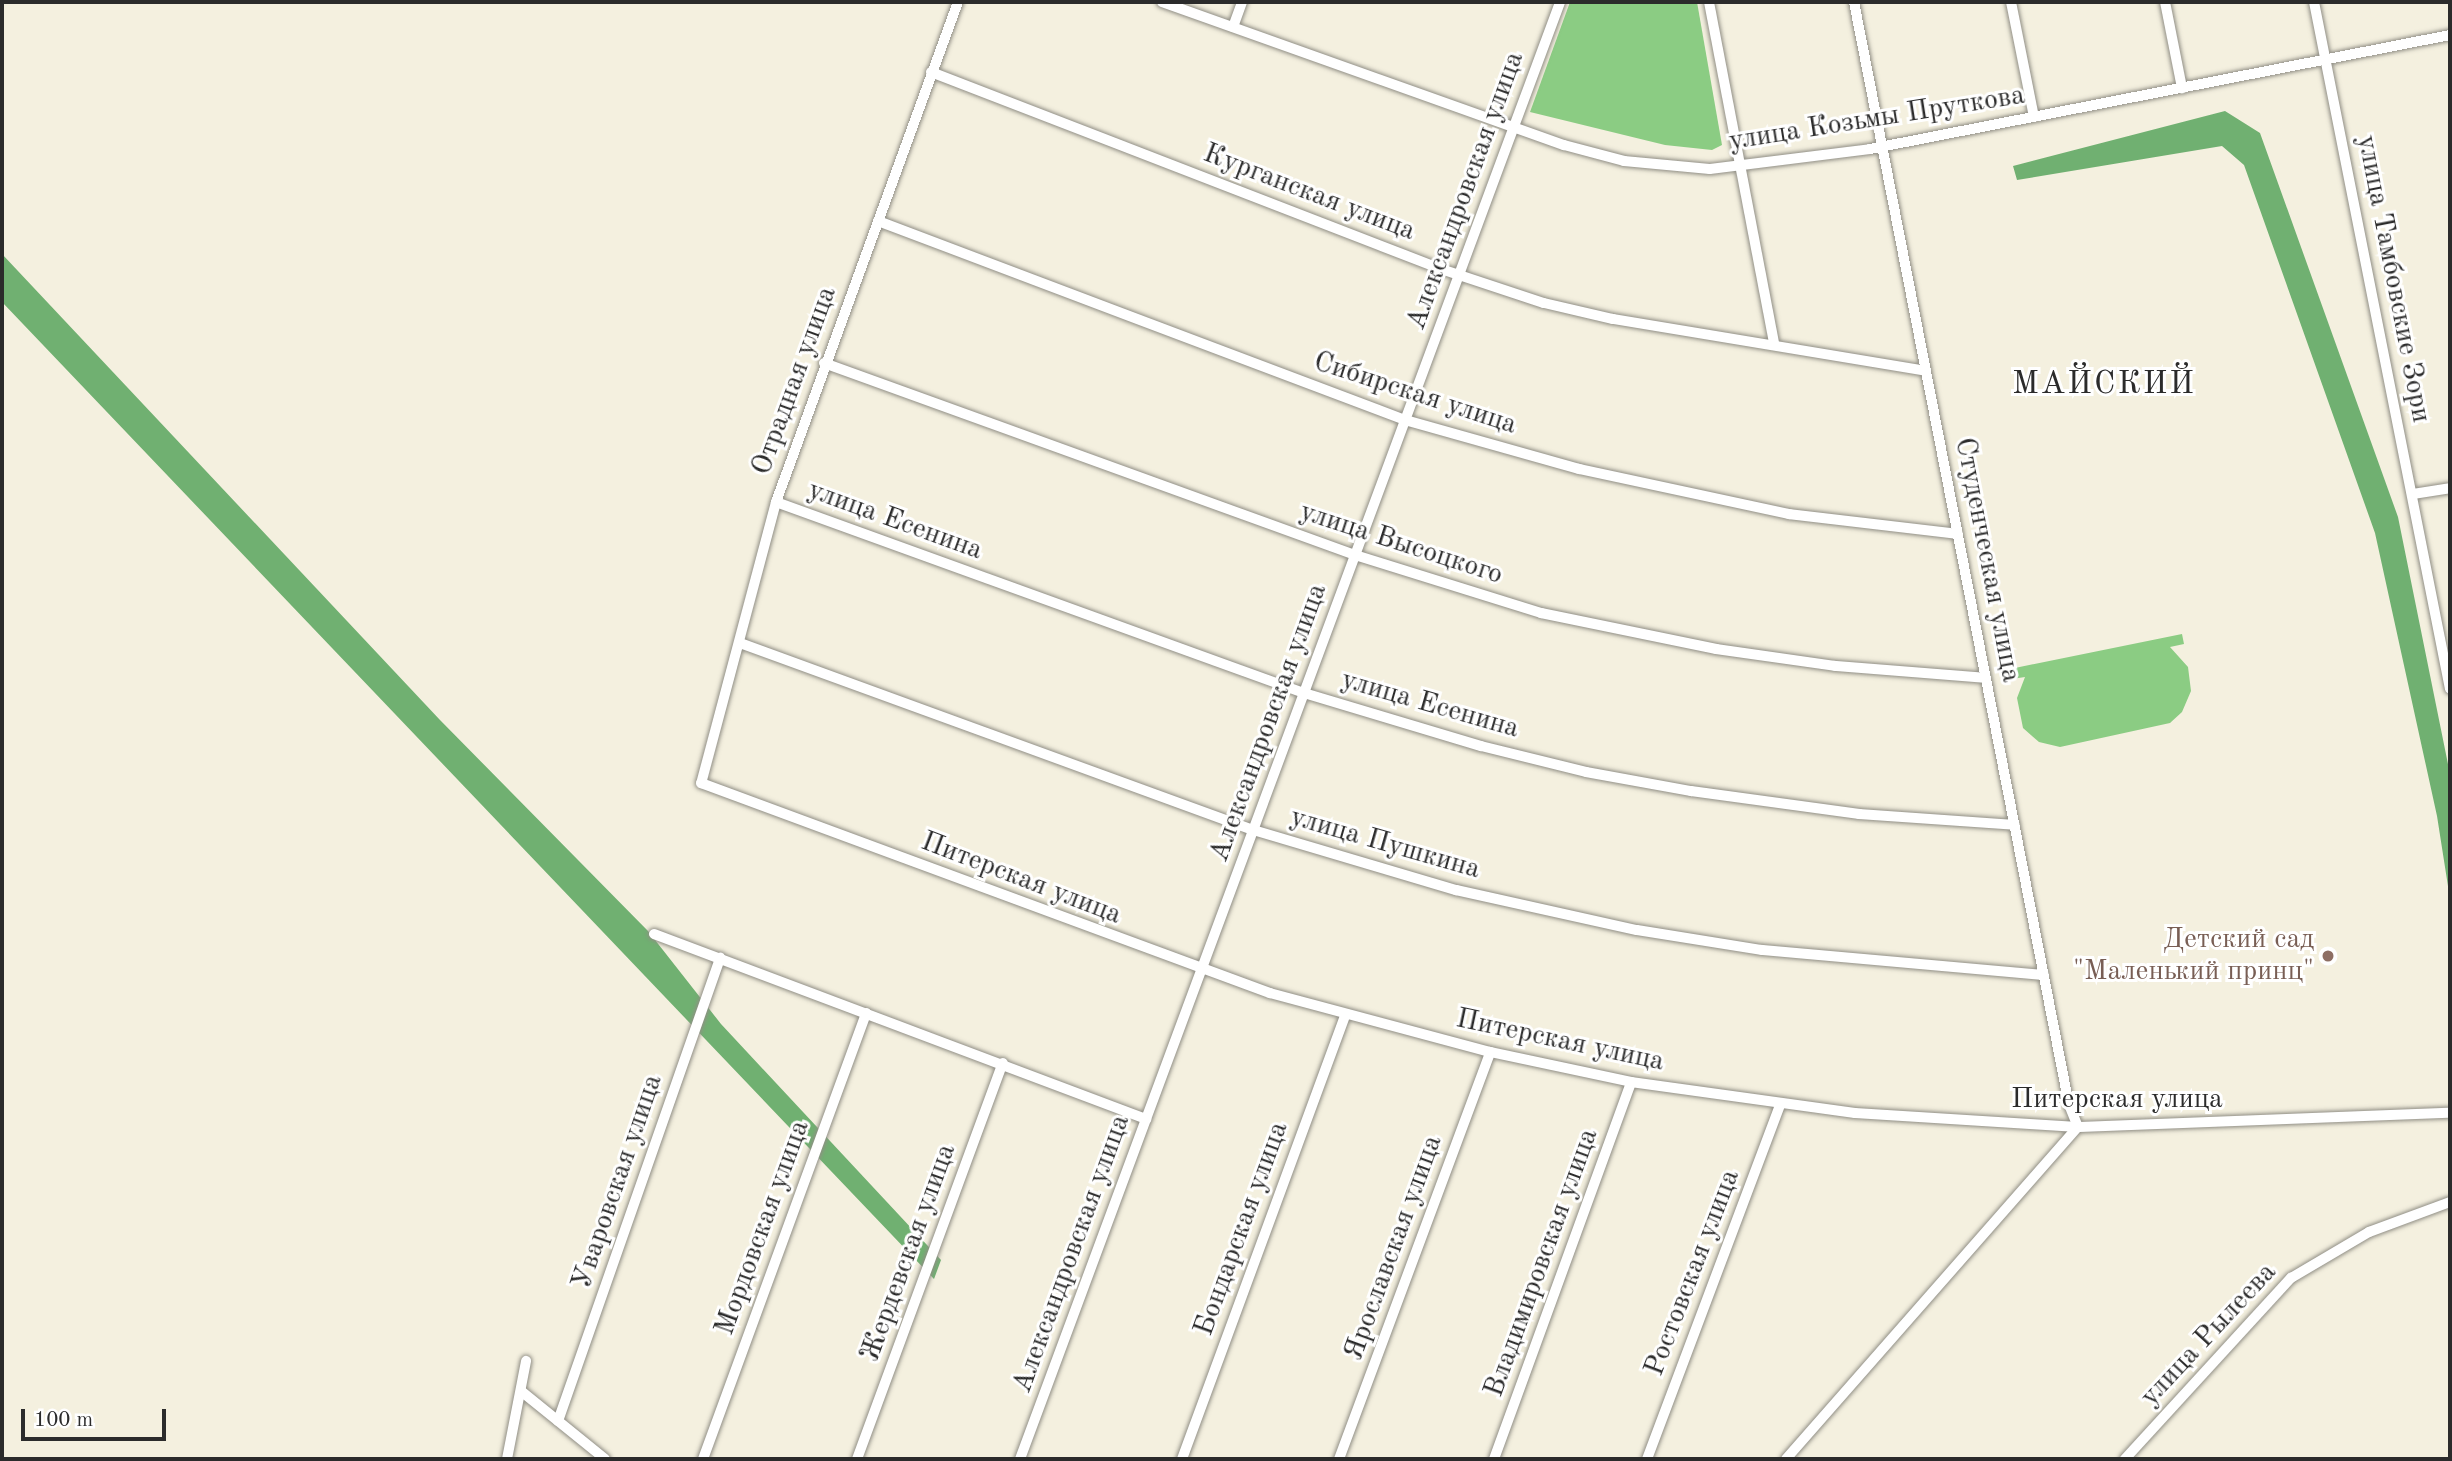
<!DOCTYPE html>
<meta charset="utf-8">
<style>
body{margin:0}
#map{position:relative;width:2452px;height:1461px;overflow:hidden;background:#f4f0df;font-family:"Old Standard TT",serif}
div>[style]{position:absolute}
.green>*{inset:0;background:#8bcc83}
.forest>*{inset:0;background:#70b071}
.roads{filter:drop-shadow(0 0 2px #908e85) drop-shadow(0 0 2px #908e85)}
.minor>*{height:10px;margin:-5px;padding:0 5px;transform-origin:5px;border-radius:5px;background:#fff}
.dots>*{width:19px;height:19px;translate:-50% -50%;box-sizing:border-box;border:4px solid #fff;border-radius:50%}
span{translate:-50% -50%;white-space:nowrap;text-align:center;line-height:1.15;-webkit-text-stroke:6px #fff;paint-order:stroke}
.street-label{font-size:28px;color:#2b2b2b}
.education-label{font-size:28px;color:#785e54}
.right{translate:-100% -50%;text-align:right}
.quarter-label{font-size:32px;color:#2b2b2b;letter-spacing:2px}
.frame{position:absolute;inset:0;border:4px solid #2b2b2b;pointer-events:none}
.scale{position:absolute;left:21px;top:1409px;width:145px;height:32px;box-sizing:border-box;border:4px solid #2b2b2b;border-top:0;padding-left:9px;font-size:21px;line-height:24px;white-space:nowrap;color:#2b2b2b;-webkit-text-stroke:5px #fff;paint-order:stroke}
</style>
<div id="map">
<div class="green">
<i style="clip-path:polygon(1570px 2px,1697px 2px,1722px 145px,1712px 150px,1665px 145px,1530px 112px)"></i>
<i style="clip-path:polygon(2182px 634px,2184px 644px,2170px 647px,2188px 667px,2191px 691px,2182px 712px,2170px 723px,2060px 747px,2039px 742px,2023px 728px,2017px 698px,2025px 677px,2012px 679px,2010px 669px)"></i>
</div>
<div class="forest">
<i style="clip-path:polygon(2225px 111px,2260px 133px,2398px 517px,2450px 774px,2450px 899px,2437px 816px,2375px 533px,2244px 165px,2222px 146px,2017px 180px,2013px 166px)"></i>
<i style="clip-path:polygon(2px 254px,440px 720px,648px 931px,721px 1024px,941px 1260px,934px 1279px,2px 302px)"></i>
</div>
<div class="roads">
<div class="minor">
<i style="left:958px;top:2px;width:532px;rotate:110deg"></i>
<i style="left:776px;top:502px;width:291px;rotate:104.9deg"></i>
<i style="left:701px;top:783px;width:607px;rotate:20.26deg"></i>
<i style="left:1270px;top:993px;width:228px;rotate:15deg"></i>
<i style="left:1490px;top:1052px;width:144px;rotate:12deg"></i>
<i style="left:1631px;top:1082px;width:226px;rotate:7.9deg"></i>
<i style="left:1855px;top:1113px;width:223px;rotate:3.6deg"></i>
<i style="left:2078px;top:1127px;width:372px;rotate:-2.2deg"></i>
<i style="left:1162px;top:2px;width:427px;rotate:19.6deg"></i>
<i style="left:1564px;top:145px;width:62px;rotate:14.9deg"></i>
<i style="left:1624px;top:161px;width:86px;rotate:5.3deg"></i>
<i style="left:1710px;top:169px;width:161px;rotate:-7.1deg"></i>
<i style="left:1870px;top:149px;width:591px;rotate:-11.12deg"></i>
<i style="left:1709px;top:2px;width:347px;rotate:79.2deg"></i>
<i style="left:2011px;top:2px;width:117px;rotate:78.7deg"></i>
<i style="left:2165px;top:2px;width:88px;rotate:78.8deg"></i>
<i style="left:2314px;top:2px;width:700px;rotate:78.8deg"></i>
<i style="left:1233px;top:27px;width:27px;rotate:-70deg"></i>
<i style="left:931px;top:72px;width:547px;rotate:21.12deg"></i>
<i style="left:1441px;top:269px;width:108px;rotate:18.3deg"></i>
<i style="left:1544px;top:303px;width:71px;rotate:13.1deg"></i>
<i style="left:1613px;top:319px;width:317px;rotate:9.4deg"></i>
<i style="left:878px;top:221px;width:563px;rotate:20.69deg"></i>
<i style="left:1405px;top:420px;width:181px;rotate:15.7deg"></i>
<i style="left:1579px;top:469px;width:215px;rotate:12.1deg"></i>
<i style="left:1789px;top:514px;width:170px;rotate:6.7deg"></i>
<i style="left:824px;top:363px;width:565px;rotate:19.88deg"></i>
<i style="left:1355px;top:555px;width:195px;rotate:17.3deg"></i>
<i style="left:1541px;top:613px;width:179px;rotate:11.6deg"></i>
<i style="left:1716px;top:649px;width:120px;rotate:8.1deg"></i>
<i style="left:1835px;top:666px;width:151px;rotate:4.5deg"></i>
<i style="left:2413px;top:494px;width:37px;rotate:-9deg"></i>
<i style="left:776px;top:502px;width:561px;rotate:19.89deg"></i>
<i style="left:1304px;top:693px;width:185px;rotate:16.7deg"></i>
<i style="left:1481px;top:746px;width:108px;rotate:13.9deg"></i>
<i style="left:1586px;top:772px;width:107px;rotate:10.3deg"></i>
<i style="left:1691px;top:791px;width:170px;rotate:7.8deg"></i>
<i style="left:1859px;top:814px;width:156px;rotate:4deg"></i>
<i style="left:740px;top:643px;width:546px;rotate:20.03deg"></i>
<i style="left:1253px;top:830px;width:212px;rotate:16.5deg"></i>
<i style="left:1456px;top:890px;width:185px;rotate:12.5deg"></i>
<i style="left:1637px;top:930px;width:127px;rotate:9.1deg"></i>
<i style="left:1762px;top:950px;width:283px;rotate:5.1deg"></i>
<i style="left:654px;top:934px;width:526px;rotate:20.61deg"></i>
<i style="left:521px;top:1391px;width:108px;rotate:39deg"></i>
<i style="left:558px;top:1421px;width:491px;rotate:-70.7deg"></i>
<i style="left:507px;top:1459px;width:100px;rotate:-79deg"></i>
<i style="left:703px;top:1459px;width:475px;rotate:-69.9deg"></i>
<i style="left:857px;top:1459px;width:422px;rotate:-69.8deg"></i>
<i style="left:1020px;top:1459px;width:1554px;rotate:-69.66deg"></i>
<i style="left:1182px;top:1459px;width:473px;rotate:-69.8deg"></i>
<i style="left:1339px;top:1459px;width:434px;rotate:-69.6deg"></i>
<i style="left:1494px;top:1459px;width:401px;rotate:-70deg"></i>
<i style="left:1647px;top:1459px;width:380px;rotate:-69.4deg"></i>
<i style="left:1786px;top:1459px;width:442px;rotate:-48.7deg"></i>
<i style="left:2078px;top:1127px;width:24px;rotate:-112deg"></i>
<i style="left:2069px;top:1105px;width:1124px;rotate:-101.03deg"></i>
<i style="left:2125px;top:1459px;width:246px;rotate:-47.5deg"></i>
<i style="left:2291px;top:1278px;width:91px;rotate:-30.5deg"></i>
<i style="left:2369px;top:1232px;width:86px;rotate:-20.3deg"></i>
</div>
</div>
<div class="dots">
<i style="left:2328px;top:956px;background:#8d6e63"></i>
</div>
<div class="street-label">
<span style="left:1877px;top:119px;rotate:-9deg">улица Козьмы Пруткова</span>
<span style="left:1466px;top:191px;rotate:-70deg">Александровская улица</span>
<span style="left:1309px;top:193px;rotate:21deg">Курганская улица</span>
<span style="left:2393px;top:279px;rotate:79deg">улица Тамбовские Зори</span>
<span style="left:795px;top:381px;rotate:-70deg">Отрадная улица</span>
<span style="left:1415px;top:394px;rotate:18deg">Сибирская улица</span>
<span style="left:895px;top:521px;rotate:20deg">улица Есенина</span>
<span style="left:1401px;top:544px;rotate:18deg">улица Высоцкого</span>
<span style="left:1987px;top:560px;rotate:79deg">Студенческая улица</span>
<span style="left:1430px;top:705px;rotate:16deg">улица Есенина</span>
<span style="left:1269px;top:723px;rotate:-70deg">Александровская улица</span>
<span style="left:1385px;top:844px;rotate:16deg">улица Пушкина</span>
<span style="left:1021px;top:879px;rotate:21deg">Питерская улица</span>
<span style="left:1560px;top:1041px;rotate:12deg">Питерская улица</span>
<span style="left:2117px;top:1100px">Питерская улица</span>
<span style="left:618px;top:1182px;rotate:-71deg">Уваровская улица</span>
<span style="left:763px;top:1228px;rotate:-70deg">Мордовская улица</span>
<span style="left:1242px;top:1229px;rotate:-70deg">Бондарская улица</span>
<span style="left:1394px;top:1248px;rotate:-70deg">Ярославская улица</span>
<span style="left:909px;top:1253px;rotate:-70deg">Жердевская улица</span>
<span style="left:1072px;top:1254px;rotate:-70deg">Александровская улица</span>
<span style="left:1542px;top:1263px;rotate:-70deg">Владимировская улица</span>
<span style="left:1693px;top:1273px;rotate:-69deg">Ростовская улица</span>
<span style="left:2209px;top:1335px;rotate:-47deg">улица Рылеева</span>
</div>
<div class="education-label">
<span class="right" style="left:2314px;top:956px">Детский сад<br>"Маленький принц"</span>
</div>
<div class="quarter-label">
<span style="left:2104px;top:385px">МАЙСКИЙ</span>
</div>
<div class="frame"></div>
<div class="scale">100 m</div>
</div>
